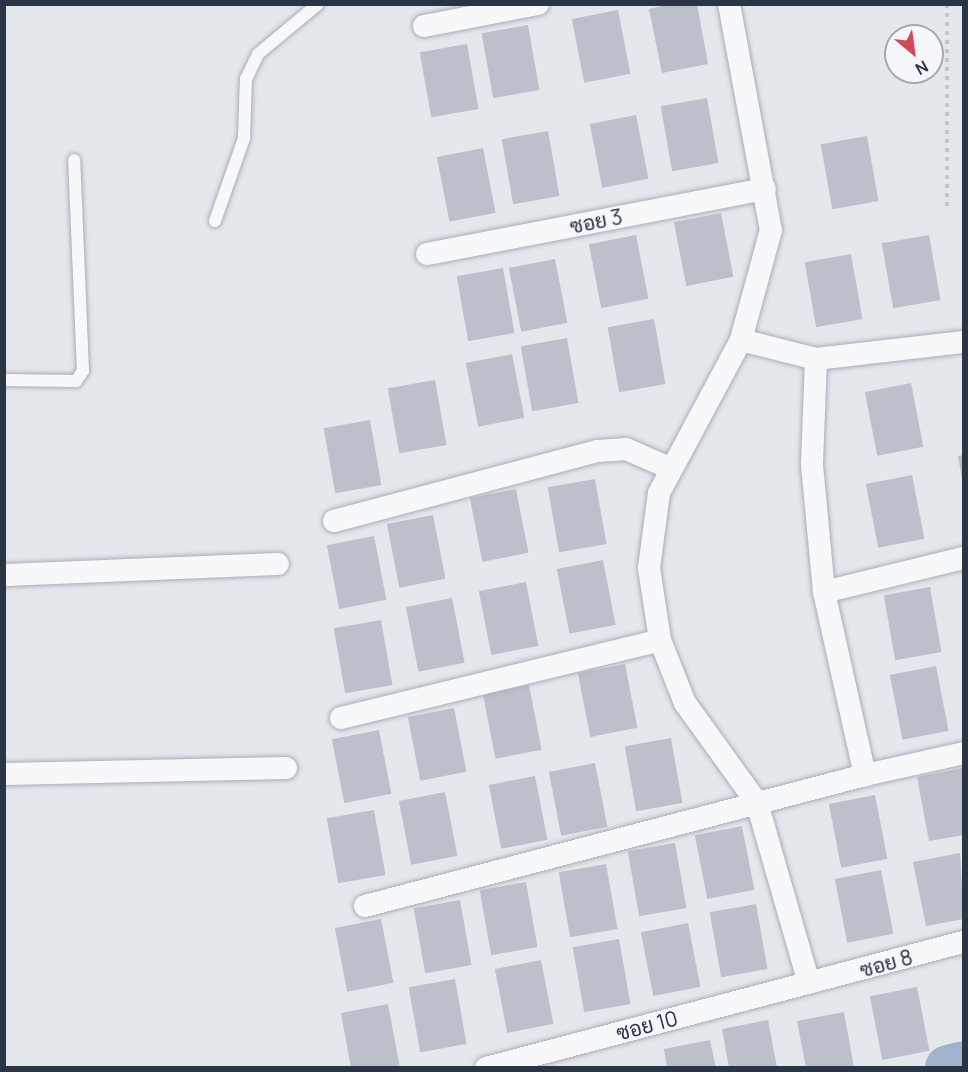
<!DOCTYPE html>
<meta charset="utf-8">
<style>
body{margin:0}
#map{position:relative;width:968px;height:1072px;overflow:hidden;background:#e4e7ec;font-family:Manrope,Sarabun,sans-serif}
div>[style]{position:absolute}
.river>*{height:46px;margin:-23px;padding:0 23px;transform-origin:23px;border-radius:23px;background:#9fb4cc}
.building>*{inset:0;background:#bbc0ca;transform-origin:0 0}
.path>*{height:4px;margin-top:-2px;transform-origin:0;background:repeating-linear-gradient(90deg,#c2c5cb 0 4.5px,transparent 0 9px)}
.roads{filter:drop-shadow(0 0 2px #a9aeb7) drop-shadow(0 0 2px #a9aeb7)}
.lane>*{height:12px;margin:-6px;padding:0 6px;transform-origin:6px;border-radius:6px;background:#f7f8fa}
.street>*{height:22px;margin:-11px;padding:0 11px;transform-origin:11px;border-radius:11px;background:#f7f8fa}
span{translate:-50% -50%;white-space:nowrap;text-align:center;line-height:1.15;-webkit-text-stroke:4.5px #f4f6f9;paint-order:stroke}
.street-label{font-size:21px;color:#2b3445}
.frame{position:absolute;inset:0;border:6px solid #2b3445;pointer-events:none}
.north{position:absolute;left:884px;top:24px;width:60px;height:60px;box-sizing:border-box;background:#f4f6f9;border:2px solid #a4a8b1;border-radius:50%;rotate:151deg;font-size:16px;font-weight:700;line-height:24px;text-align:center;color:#2b3445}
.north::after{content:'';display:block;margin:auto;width:21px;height:27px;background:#d1495b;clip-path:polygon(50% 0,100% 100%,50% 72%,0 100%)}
</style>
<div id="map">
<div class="river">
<i style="left:948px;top:1068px;width:16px;rotate:-14deg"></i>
</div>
<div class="building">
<i style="clip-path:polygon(671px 4px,697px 4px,708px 64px,662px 73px,649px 9px)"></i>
<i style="left:618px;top:10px;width:65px;height:47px;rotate:79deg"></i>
<i style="left:528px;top:25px;width:66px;height:47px;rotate:80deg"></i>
<i style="left:467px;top:44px;width:66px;height:48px;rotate:80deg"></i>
<i style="left:707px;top:98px;width:66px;height:47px;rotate:80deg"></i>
<i style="left:636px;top:115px;width:65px;height:47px;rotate:79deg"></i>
<i style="left:548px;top:131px;width:66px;height:47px;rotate:80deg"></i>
<i style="left:867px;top:136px;width:66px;height:47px;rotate:80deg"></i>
<i style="left:483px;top:148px;width:66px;height:47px;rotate:79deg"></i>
<i style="left:721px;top:213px;width:65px;height:48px;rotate:79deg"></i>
<i style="left:636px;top:235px;width:65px;height:48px;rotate:79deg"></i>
<i style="left:929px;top:235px;width:66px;height:48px;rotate:80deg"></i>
<i style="left:851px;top:254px;width:66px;height:47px;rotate:80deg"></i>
<i style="left:555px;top:259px;width:65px;height:47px;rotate:79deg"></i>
<i style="left:503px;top:268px;width:66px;height:47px;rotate:80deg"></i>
<i style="left:654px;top:319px;width:66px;height:47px;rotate:80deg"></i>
<i style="left:567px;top:338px;width:66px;height:47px;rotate:80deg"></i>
<i style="left:512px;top:354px;width:65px;height:47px;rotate:79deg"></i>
<i style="left:435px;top:380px;width:66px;height:48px;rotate:80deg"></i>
<i style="left:911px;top:383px;width:65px;height:47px;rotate:79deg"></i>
<i style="left:370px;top:420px;width:66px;height:47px;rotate:80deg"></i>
<i style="clip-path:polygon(964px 455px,964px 478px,962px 479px,958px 456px)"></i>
<i style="left:912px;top:475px;width:65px;height:47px;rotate:79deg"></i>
<i style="left:595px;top:479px;width:66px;height:48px;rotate:80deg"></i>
<i style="left:516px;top:489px;width:65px;height:47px;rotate:79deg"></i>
<i style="left:433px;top:515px;width:65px;height:47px;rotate:79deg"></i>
<i style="left:374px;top:536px;width:65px;height:48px;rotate:79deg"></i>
<i style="left:603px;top:560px;width:66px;height:47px;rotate:79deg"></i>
<i style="left:526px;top:582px;width:65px;height:48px;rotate:79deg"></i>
<i style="left:930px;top:587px;width:66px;height:47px;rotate:80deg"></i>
<i style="left:452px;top:598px;width:66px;height:47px;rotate:79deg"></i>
<i style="left:381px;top:620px;width:66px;height:48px;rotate:80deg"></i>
<i style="left:625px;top:664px;width:65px;height:48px;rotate:79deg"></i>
<i style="left:936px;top:666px;width:66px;height:47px;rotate:79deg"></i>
<i style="left:529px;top:685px;width:66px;height:47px;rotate:79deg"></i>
<i style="left:454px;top:708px;width:65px;height:47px;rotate:79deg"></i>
<i style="left:379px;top:730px;width:65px;height:48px;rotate:79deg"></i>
<i style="left:671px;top:738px;width:66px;height:47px;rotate:80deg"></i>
<i style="left:595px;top:763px;width:65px;height:47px;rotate:79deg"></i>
<i style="clip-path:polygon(963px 768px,964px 835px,929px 841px,917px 777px)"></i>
<i style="left:535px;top:776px;width:65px;height:47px;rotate:79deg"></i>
<i style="left:445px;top:792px;width:65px;height:47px;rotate:79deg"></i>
<i style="left:875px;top:795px;width:65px;height:47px;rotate:79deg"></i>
<i style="left:374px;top:810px;width:66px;height:48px;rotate:80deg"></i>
<i style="left:742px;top:826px;width:65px;height:48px;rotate:79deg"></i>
<i style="left:675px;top:843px;width:66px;height:48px;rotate:80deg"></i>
<i style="clip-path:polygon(960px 853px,964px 919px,926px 926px,913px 862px)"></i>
<i style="left:606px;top:864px;width:66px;height:48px;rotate:80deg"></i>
<i style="left:881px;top:870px;width:65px;height:47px;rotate:79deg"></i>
<i style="left:526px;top:882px;width:66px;height:47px;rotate:80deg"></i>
<i style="left:460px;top:900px;width:66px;height:47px;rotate:80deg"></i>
<i style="left:756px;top:904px;width:66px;height:47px;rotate:80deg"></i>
<i style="left:381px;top:919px;width:65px;height:47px;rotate:79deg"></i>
<i style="left:688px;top:923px;width:65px;height:48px;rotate:79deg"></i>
<i style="left:619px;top:939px;width:66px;height:47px;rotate:80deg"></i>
<i style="left:541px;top:960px;width:65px;height:47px;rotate:79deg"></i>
<i style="left:455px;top:979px;width:66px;height:47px;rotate:80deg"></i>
<i style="left:917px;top:987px;width:65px;height:48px;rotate:79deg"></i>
<i style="clip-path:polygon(388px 1004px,400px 1068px,351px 1068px,341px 1013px)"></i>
<i style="clip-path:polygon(844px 1012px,854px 1068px,806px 1068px,797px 1021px)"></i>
<i style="clip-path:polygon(768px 1020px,777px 1068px,729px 1068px,722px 1029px)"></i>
<i style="clip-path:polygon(710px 1040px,716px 1068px,667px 1068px,664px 1049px)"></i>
</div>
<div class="path">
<i style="left:947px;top:4px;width:204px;rotate:90deg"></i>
</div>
<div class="roads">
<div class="lane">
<i style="left:215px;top:221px;width:88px;rotate:-70.7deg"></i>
<i style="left:244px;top:138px;width:59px;rotate:-88.1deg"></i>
<i style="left:246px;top:79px;width:28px;rotate:-64deg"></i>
<i style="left:258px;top:54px;width:78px;rotate:-39.8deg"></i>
<i style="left:4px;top:380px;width:72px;rotate:0.8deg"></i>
<i style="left:76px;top:381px;width:12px;rotate:-55deg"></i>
<i style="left:83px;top:371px;width:211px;rotate:-92.4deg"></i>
</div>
<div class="street">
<i style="left:729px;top:4px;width:230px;rotate:79.5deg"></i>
<i style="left:771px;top:230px;width:114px;rotate:105.3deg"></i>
<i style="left:741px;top:340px;width:174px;rotate:118.2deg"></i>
<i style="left:659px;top:493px;width:76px;rotate:97.6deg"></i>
<i style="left:649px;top:568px;width:73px;rotate:81.3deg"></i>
<i style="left:660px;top:640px;width:68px;rotate:68.4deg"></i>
<i style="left:685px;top:703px;width:123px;rotate:54.2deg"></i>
<i style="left:757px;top:803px;width:187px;rotate:73.9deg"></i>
<i style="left:424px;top:26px;width:116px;rotate:-10.9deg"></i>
<i style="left:427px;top:254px;width:344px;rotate:-10.9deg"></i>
<i style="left:741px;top:340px;width:77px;rotate:14.2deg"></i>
<i style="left:816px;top:359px;width:149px;rotate:-6.6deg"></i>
<i style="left:816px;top:359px;width:106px;rotate:92.2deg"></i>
<i style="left:812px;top:465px;width:128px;rotate:84.6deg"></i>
<i style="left:824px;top:592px;width:188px;rotate:77.4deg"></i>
<i style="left:334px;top:521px;width:273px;rotate:-14.9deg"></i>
<i style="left:598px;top:451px;width:28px;rotate:-4deg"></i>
<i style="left:626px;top:449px;width:48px;rotate:23.4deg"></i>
<i style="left:4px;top:575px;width:274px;rotate:-2.3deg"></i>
<i style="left:824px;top:592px;width:144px;rotate:-13.7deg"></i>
<i style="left:341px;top:718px;width:328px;rotate:-13.7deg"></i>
<i style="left:4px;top:774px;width:282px;rotate:-1.2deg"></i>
<i style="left:365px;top:906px;width:517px;rotate:-14.68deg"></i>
<i style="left:865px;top:775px;width:101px;rotate:-12.5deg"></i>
<i style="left:486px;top:1068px;width:494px;rotate:-14.8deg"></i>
</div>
</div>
<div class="street-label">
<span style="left:596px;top:221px;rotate:-11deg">ซอย 3</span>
<span style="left:886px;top:963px;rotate:-15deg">ซอย 8</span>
<span style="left:647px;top:1025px;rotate:-15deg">ซอย 10</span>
</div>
<div class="frame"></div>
<div class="north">N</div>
</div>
